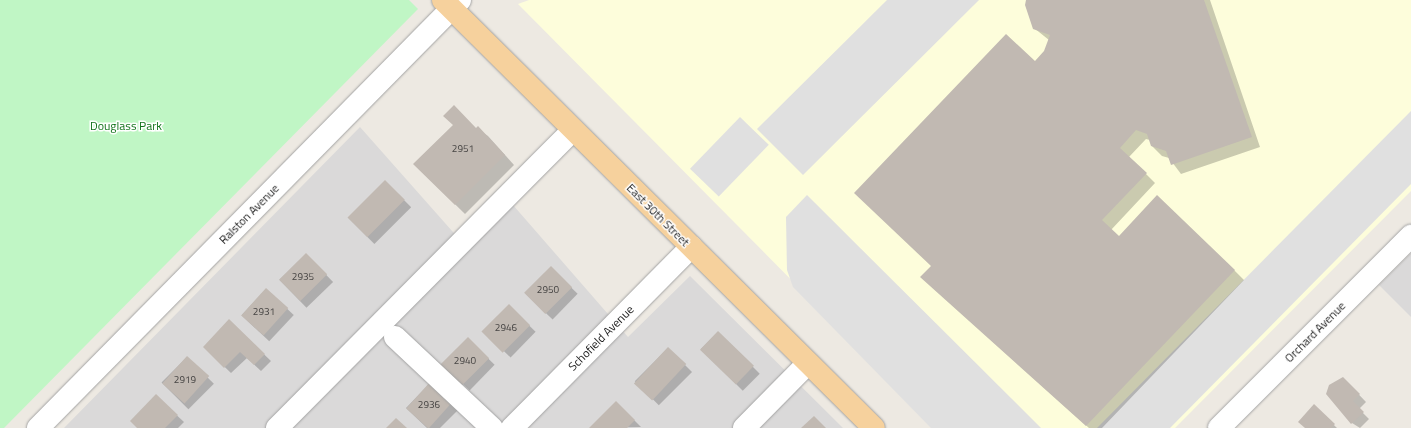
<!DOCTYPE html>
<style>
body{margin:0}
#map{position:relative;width:1411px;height:428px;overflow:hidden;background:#ede9e2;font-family:"Titillium Web",sans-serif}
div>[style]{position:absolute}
.residential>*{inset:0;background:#dad9d9}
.education>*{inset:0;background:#fdfddb}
.park>*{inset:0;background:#c0f6c5}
.parking>*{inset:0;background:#e0e0e0;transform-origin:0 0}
.shadow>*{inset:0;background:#0003;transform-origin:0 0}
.building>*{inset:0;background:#c1b9b2;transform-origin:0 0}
.roads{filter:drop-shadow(0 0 1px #a3a3a3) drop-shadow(0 0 1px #a3a3a3)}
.minor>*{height:22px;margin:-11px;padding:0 11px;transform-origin:11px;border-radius:11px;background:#fff}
.major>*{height:22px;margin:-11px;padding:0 11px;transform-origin:11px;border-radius:11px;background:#f6d19d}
span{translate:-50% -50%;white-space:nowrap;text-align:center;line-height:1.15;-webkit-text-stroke:3px #fff;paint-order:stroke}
.number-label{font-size:10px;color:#454342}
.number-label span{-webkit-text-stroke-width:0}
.park-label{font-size:12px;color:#11731a}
.street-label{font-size:12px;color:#1c1c1c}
</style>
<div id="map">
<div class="residential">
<i style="clip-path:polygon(360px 127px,468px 249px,513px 205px,628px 337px,690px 276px,843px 428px,64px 428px)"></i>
<i style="clip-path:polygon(1411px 253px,1411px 317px,1379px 285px)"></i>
</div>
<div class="education">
<i style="clip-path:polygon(529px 0,1411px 0,1411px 191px,1175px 428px,938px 428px,518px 4px)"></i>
</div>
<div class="park">
<i style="clip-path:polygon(0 0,409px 0,418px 9px,4px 428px,0 428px)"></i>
</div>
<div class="parking">
<i style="clip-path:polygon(887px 0,979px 0,803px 175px,757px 129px)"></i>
<i style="clip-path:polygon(1411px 111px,1411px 184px,1170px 428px,1097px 428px)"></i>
<i style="left:740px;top:117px;width:40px;height:72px;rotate:44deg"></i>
<i style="clip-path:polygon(807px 195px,1041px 428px,931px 428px,793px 287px,787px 270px,786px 217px)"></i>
</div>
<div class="shadow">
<i style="clip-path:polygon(1027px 0,1210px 0,1260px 147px,1181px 174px,1169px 158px,1162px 156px,1152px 146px,1150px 140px,1146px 139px,1129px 157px,1155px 183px,1111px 230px,1119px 238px,1234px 270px,1244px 280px,1102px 428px,1089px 428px,931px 286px,1035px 62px,1045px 52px,1049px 40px,1034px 28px)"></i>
<i style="clip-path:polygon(454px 125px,477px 129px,488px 136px,514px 165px,465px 214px,414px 164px)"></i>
<i style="left:385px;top:181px;width:37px;height:52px;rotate:45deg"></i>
<i style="left:306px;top:254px;width:39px;height:37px;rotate:46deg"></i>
<i style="left:551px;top:268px;width:37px;height:36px;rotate:44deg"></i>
<i style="left:266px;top:289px;width:38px;height:36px;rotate:43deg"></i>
<i style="left:509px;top:306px;width:37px;height:36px;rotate:44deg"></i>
<i style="clip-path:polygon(229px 321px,271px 361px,261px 371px,247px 358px,231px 373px,204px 347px)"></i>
<i style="left:718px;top:332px;width:59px;height:24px;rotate:45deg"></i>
<i style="left:468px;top:339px;width:37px;height:36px;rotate:44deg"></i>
<i style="left:668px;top:348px;width:34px;height:47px;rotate:45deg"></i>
<i style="left:187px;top:357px;width:38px;height:36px;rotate:45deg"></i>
<i style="clip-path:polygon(1343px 378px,1366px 402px,1359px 409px,1369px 419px,1360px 428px,1352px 423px,1327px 394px)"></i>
<i style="clip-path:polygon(431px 382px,459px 409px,440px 428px,427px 428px,406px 408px)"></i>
<i style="clip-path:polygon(156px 396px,184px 422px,178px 428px,138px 428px)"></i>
<i style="clip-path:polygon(616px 402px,641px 427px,591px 428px)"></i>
<i style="clip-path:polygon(1314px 406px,1337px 428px,1306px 428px)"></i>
</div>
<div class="building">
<i style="clip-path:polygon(1026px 0,1204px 0,1252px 137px,1171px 165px,1166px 151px,1151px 146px,1147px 134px,1136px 130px,1120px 148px,1147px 173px,1102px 220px,1119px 236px,1157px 195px,1235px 270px,1086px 426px,920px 277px,931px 266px,854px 193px,1006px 34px,1035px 61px,1044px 51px,1050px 35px,1033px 29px,1025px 5px)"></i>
<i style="clip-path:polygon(454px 105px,476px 128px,478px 126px,505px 155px,455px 205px,413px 164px,453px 125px,443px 116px)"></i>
<i style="left:385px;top:180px;width:28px;height:53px;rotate:45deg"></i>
<i style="left:306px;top:253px;width:30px;height:38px;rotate:45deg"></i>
<i style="left:551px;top:266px;width:30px;height:38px;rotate:45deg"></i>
<i style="left:266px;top:288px;width:30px;height:37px;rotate:42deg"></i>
<i style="left:509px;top:304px;width:30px;height:39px;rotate:45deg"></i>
<i style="clip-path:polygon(229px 319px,265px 354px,254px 365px,240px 352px,224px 368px,203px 347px)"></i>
<i style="left:718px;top:331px;width:50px;height:26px;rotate:44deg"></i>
<i style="left:468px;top:337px;width:30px;height:39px;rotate:45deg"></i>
<i style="left:668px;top:347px;width:25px;height:50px;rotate:43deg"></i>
<i style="left:187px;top:356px;width:30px;height:37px;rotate:42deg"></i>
<i style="clip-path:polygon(1343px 377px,1360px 394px,1353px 401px,1364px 412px,1351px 424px,1326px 394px,1329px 385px)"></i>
<i style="left:431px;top:381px;width:30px;height:37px;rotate:42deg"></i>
<i style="clip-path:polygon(156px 394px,178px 415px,165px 428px,137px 428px,130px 421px)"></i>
<i style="clip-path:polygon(616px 401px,635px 420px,627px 428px,589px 428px)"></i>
<i style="clip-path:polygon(1314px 404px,1335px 424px,1331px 428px,1305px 428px,1298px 422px)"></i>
<i style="clip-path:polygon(814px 416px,826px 428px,801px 428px)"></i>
<i style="clip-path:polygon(396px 418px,407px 428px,386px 428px)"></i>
</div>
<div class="roads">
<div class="minor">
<i style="left:395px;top:337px;width:133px;rotate:43.2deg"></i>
<i style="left:38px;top:428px;width:601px;rotate:-45.4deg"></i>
<i style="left:277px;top:428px;width:420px;rotate:-45.2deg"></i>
<i style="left:512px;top:428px;width:255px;rotate:-45.3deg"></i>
<i style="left:744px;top:428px;width:91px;rotate:-45.4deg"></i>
<i style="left:1219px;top:428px;width:272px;rotate:-45deg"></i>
</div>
<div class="major">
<i style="left:443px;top:0;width:607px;rotate:44.8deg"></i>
</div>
</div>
<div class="number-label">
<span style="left:463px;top:149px">2951</span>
<span style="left:303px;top:277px">2935</span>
<span style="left:548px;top:290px">2950</span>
<span style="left:264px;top:312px">2931</span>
<span style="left:506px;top:328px">2946</span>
<span style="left:465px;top:361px">2940</span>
<span style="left:185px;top:380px">2919</span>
<span style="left:429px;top:405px">2936</span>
</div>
<div class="park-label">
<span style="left:126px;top:126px">Douglass Park</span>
</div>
<div class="street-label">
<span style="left:249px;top:214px;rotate:-45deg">Ralston Avenue</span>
<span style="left:658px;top:215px;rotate:45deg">East 30th Street</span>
<span style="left:1315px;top:332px;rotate:-45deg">Orchard Avenue</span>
<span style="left:601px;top:338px;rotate:-45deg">Schofield Avenue</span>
</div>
</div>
